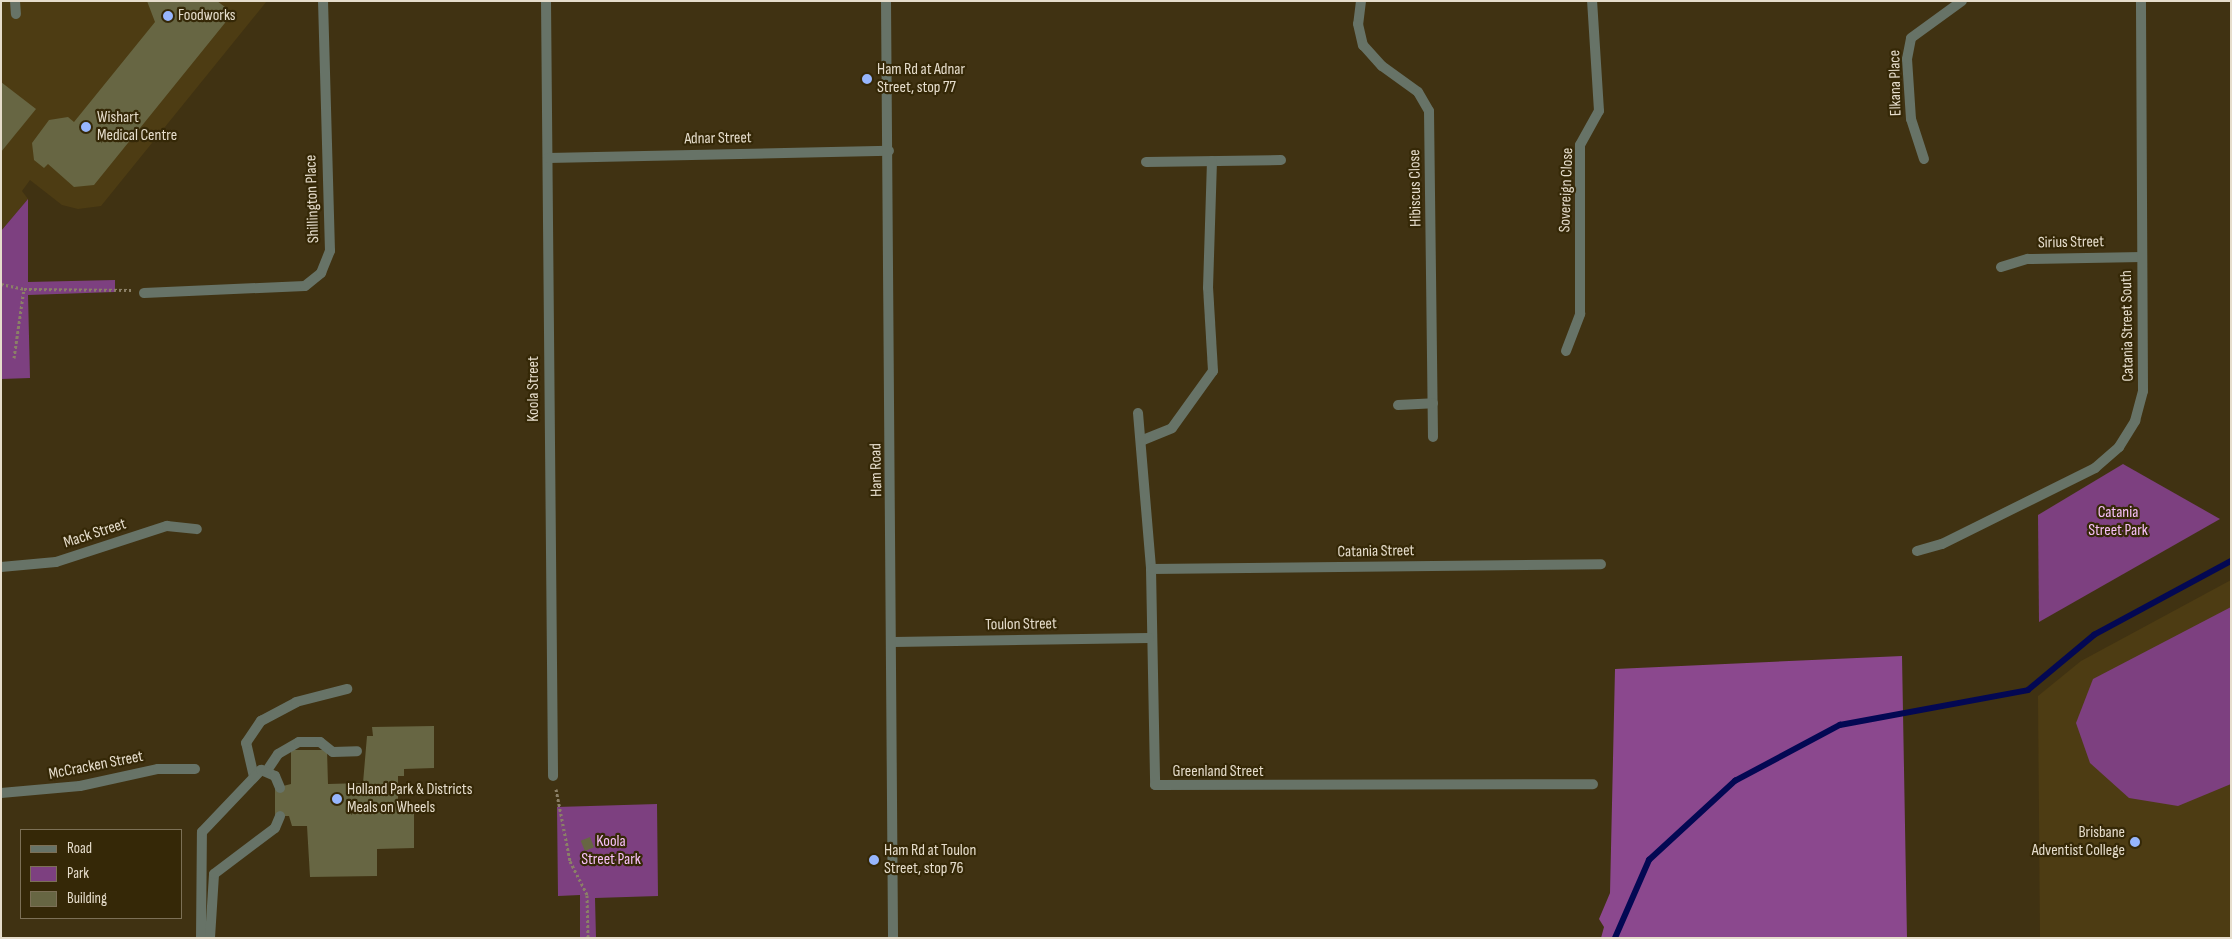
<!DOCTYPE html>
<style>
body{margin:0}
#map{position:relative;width:2232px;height:939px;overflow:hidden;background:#403212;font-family:"Sofia Sans Condensed",sans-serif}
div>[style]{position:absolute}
.built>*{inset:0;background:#4d3c13}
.green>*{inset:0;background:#7d4080}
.forest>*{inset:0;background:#8b488e}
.stream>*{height:5.5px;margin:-2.75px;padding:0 2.75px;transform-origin:2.75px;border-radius:2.75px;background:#030853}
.building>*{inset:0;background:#676643;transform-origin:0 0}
.path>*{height:3px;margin-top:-1.5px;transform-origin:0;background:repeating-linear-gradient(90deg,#8b8067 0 2.5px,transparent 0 5px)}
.service>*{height:10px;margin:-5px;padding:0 5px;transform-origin:5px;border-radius:5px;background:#677367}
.minor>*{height:10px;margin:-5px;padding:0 5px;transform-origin:5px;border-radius:5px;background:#677367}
.tertiary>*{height:10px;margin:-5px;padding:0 5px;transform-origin:5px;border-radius:5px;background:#677367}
.dots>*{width:14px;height:14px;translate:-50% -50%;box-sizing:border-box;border:2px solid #352807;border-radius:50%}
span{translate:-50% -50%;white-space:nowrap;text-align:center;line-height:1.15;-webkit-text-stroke:4.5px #352807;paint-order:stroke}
.poi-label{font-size:16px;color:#e6ddcc}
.left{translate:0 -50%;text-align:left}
.right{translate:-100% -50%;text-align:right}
.street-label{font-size:16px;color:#e6ddcc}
.park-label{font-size:16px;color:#f7c0f8}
.frame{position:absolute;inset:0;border:2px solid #e6ddcc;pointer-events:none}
.legend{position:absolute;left:20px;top:829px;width:162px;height:90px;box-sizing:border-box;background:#352807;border:1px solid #7c7056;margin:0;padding:6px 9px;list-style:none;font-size:15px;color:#e6ddcc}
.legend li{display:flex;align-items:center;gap:10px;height:25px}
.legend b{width:25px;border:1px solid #7c7056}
</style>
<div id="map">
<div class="built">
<i style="clip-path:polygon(1px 1px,267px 1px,101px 206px,78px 209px,62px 205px,30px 180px,22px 191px,28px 199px,1px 231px)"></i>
<i style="clip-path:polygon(2231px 580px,2231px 938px,2040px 938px,2038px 696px,2081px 661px)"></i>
</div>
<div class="green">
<i style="clip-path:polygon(28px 199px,28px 282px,115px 280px,115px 292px,28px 295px,30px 378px,1px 379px,1px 231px)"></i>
<i style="clip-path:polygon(2123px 464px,2220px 519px,2039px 622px,2038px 515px)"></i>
<i style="clip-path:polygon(2231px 607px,2231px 784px,2178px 806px,2129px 798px,2090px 763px,2076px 723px,2093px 679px)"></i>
<i style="clip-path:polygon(657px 804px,658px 896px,595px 898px,596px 938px,580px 938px,580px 895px,558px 896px,557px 807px)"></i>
</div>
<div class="forest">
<i style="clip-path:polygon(1902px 656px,1907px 938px,1601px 938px,1604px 927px,1599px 919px,1610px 893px,1615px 669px)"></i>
</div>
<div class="stream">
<i style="left:1615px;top:938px;width:85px;rotate:-66.4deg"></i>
<i style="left:1649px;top:860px;width:117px;rotate:-42.6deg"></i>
<i style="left:1735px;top:781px;width:119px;rotate:-28.1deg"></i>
<i style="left:1840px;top:725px;width:191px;rotate:-10.5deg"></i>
<i style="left:2028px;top:690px;width:86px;rotate:-39.8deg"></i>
<i style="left:2094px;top:635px;width:156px;rotate:-28.4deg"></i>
</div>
<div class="building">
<i style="clip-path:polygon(147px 1px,217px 1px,233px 13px,94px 185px,74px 187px,48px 164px,44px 168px,34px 160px,32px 143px,49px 120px,68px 117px,74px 122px,155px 22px)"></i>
<i style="clip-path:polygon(1px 82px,36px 109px,1px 152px)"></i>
<i style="clip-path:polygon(434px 726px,434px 768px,404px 769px,404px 776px,398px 776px,398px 811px,414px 810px,414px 848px,377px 849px,377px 876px,310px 877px,307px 826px,292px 826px,289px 816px,275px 816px,275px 788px,291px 784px,291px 750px,327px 750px,328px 784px,363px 783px,367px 736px,373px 736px,372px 727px)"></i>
<i style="left:590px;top:837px;width:11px;height:10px;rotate:68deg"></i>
</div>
<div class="path">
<i style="left:1px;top:284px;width:24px;rotate:12deg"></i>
<i style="left:24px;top:289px;width:107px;rotate:0.5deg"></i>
<i style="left:14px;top:358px;width:70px;rotate:-81.8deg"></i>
<i style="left:556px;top:789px;width:73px;rotate:79deg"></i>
<i style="left:570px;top:861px;width:38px;rotate:63deg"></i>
<i style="left:587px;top:895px;width:43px;rotate:88.7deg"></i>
</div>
<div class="service">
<i style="left:15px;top:1px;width:13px;rotate:86deg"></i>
<i style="left:1146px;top:162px;width:135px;rotate:-0.8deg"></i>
<i style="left:1143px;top:440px;width:31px;rotate:-22deg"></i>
<i style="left:1172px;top:428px;width:70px;rotate:-54.3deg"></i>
<i style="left:1213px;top:371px;width:83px;rotate:-93.4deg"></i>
<i style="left:1208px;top:288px;width:127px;rotate:-88.2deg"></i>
<i style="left:268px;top:769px;width:18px;rotate:-56deg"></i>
<i style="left:278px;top:754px;width:24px;rotate:-30deg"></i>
<i style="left:299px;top:742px;width:21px"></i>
<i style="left:320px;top:742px;width:16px;rotate:38deg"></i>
<i style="left:333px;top:752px;width:24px;rotate:-2deg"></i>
<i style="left:254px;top:777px;width:35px;rotate:-103deg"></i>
<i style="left:246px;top:743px;width:27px;rotate:-56deg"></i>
<i style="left:261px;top:721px;width:40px;rotate:-28deg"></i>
<i style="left:296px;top:702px;width:53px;rotate:-14.3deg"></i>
<i style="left:201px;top:938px;width:106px;rotate:-89.5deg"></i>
<i style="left:202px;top:832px;width:86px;rotate:-46.4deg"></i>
<i style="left:261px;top:770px;width:15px;rotate:23deg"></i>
<i style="left:275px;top:776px;width:13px;rotate:67deg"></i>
<i style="left:210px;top:938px;width:64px;rotate:-86.4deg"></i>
<i style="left:214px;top:874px;width:76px;rotate:-37deg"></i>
<i style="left:275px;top:828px;width:13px;rotate:-67deg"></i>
</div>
<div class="minor">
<i style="left:546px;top:1px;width:775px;rotate:89.48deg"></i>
<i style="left:1361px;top:1px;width:23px;rotate:97deg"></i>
<i style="left:1358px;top:24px;width:22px;rotate:77deg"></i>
<i style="left:1363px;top:45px;width:28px;rotate:48deg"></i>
<i style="left:1382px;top:66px;width:44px;rotate:35.8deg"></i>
<i style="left:1418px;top:92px;width:22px;rotate:60deg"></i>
<i style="left:1429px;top:111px;width:326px;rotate:89.3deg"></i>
<i style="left:548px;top:158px;width:341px;rotate:-1.2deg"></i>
<i style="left:1924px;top:159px;width:42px;rotate:-108deg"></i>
<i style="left:1911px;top:119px;width:60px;rotate:-93.8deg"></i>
<i style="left:1907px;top:59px;width:21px;rotate:-79deg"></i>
<i style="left:1911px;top:38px;width:63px;rotate:-36deg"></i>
<i style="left:2001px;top:267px;width:28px;rotate:-17deg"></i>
<i style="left:2028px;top:259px;width:114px;rotate:-1deg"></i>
<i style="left:144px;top:293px;width:161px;rotate:-2.5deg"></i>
<i style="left:305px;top:286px;width:21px;rotate:-39deg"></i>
<i style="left:321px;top:273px;width:24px;rotate:-68deg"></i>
<i style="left:330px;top:251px;width:250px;rotate:-91.6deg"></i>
<i style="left:1566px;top:351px;width:40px;rotate:-69deg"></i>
<i style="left:1580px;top:314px;width:169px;rotate:-90deg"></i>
<i style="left:1580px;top:145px;width:39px;rotate:-61deg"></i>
<i style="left:1599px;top:111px;width:110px;rotate:-93.6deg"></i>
<i style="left:1398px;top:405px;width:35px;rotate:-3deg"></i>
<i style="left:1138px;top:413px;width:157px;rotate:85.2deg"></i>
<i style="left:1151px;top:569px;width:216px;rotate:88.9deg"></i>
<i style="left:1155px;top:785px;width:438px;rotate:-0.1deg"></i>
<i style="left:1917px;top:551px;width:26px;rotate:-16deg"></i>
<i style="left:1942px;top:544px;width:171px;rotate:-26.4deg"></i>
<i style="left:2095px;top:468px;width:32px;rotate:-41deg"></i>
<i style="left:2119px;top:447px;width:31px;rotate:-58deg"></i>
<i style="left:2135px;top:421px;width:31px;rotate:-75deg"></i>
<i style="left:2143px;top:391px;width:390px;rotate:-90.3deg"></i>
<i style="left:1px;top:567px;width:55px;rotate:-5.2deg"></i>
<i style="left:56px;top:562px;width:117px;rotate:-18deg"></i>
<i style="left:167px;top:526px;width:30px;rotate:6deg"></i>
<i style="left:1151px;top:569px;width:450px;rotate:-0.6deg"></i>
<i style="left:894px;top:642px;width:255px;rotate:-0.9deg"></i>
<i style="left:1px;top:793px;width:79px;rotate:-5.1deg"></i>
<i style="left:80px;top:786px;width:80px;rotate:-12.3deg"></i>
<i style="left:158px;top:769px;width:37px"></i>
</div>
<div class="tertiary">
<i style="left:886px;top:1px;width:937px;rotate:89.57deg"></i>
</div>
<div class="dots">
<i style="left:168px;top:16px;background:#97b6fd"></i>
<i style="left:867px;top:79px;background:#97b6fd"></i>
<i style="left:86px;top:127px;background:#97b6fd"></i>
<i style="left:337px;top:799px;background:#97b6fd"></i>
<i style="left:2135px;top:842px;background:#97b6fd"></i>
<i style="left:874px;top:860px;background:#97b6fd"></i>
</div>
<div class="poi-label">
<span class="left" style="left:178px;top:16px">Foodworks</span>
<span class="left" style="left:877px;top:79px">Ham Rd at Adnar<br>Street, stop 77</span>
<span class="left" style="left:97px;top:127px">Wishart<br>Medical Centre</span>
<span class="left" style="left:347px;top:799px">Holland Park &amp; Districts<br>Meals on Wheels</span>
<span class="right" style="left:2125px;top:842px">Brisbane<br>Adventist College</span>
<span class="left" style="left:884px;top:860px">Ham Rd at Toulon<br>Street, stop 76</span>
</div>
<div class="street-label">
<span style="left:1896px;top:83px;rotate:-91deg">Elkana Place</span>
<span style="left:718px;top:139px;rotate:-1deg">Adnar Street</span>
<span style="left:1416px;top:188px;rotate:-91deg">Hibiscus Close</span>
<span style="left:1567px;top:190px;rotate:-88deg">Sovereign Close</span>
<span style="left:313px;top:199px;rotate:-92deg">Shillington Place</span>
<span style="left:2071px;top:243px;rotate:-1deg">Sirius Street</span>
<span style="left:2128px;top:326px;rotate:-91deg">Catania Street South</span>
<span style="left:534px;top:389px;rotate:-90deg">Koola Street</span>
<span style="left:877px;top:470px;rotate:-91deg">Ham Road</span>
<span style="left:95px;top:534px;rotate:-18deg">Mack Street</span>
<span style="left:1376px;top:552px;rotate:-1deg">Catania Street</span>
<span style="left:1021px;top:625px;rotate:-1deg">Toulon Street</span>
<span style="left:96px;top:766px;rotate:-11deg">McCracken Street</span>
<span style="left:1218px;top:772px">Greenland Street</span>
</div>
<div class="park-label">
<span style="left:2118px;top:522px">Catania<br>Street Park</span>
<span style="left:611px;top:851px">Koola<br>Street Park</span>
</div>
<div class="frame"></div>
<ul class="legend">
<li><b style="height:6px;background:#677367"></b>Road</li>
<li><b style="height:14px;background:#7d4080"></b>Park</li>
<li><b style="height:14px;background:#676643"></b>Building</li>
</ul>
</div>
